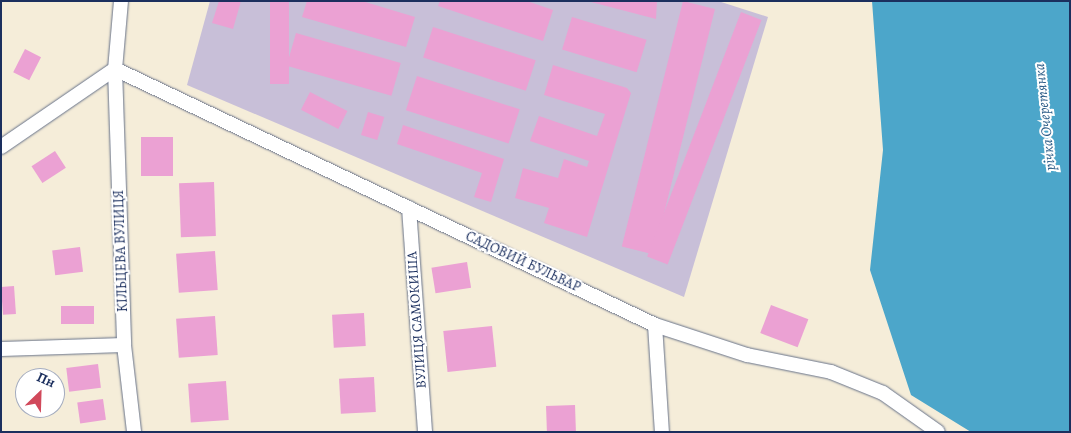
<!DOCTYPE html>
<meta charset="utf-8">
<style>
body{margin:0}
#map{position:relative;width:1071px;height:433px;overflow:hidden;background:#f5edd9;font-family:Alegreya,serif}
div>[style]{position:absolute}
.industrial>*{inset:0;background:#c8bfd8}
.water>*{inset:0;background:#4ca6ca}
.building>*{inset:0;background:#eba1d3;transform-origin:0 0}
.roads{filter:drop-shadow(0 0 1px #677289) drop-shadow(0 0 1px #677289)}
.minor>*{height:14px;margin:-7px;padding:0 7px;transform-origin:7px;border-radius:7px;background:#fff}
span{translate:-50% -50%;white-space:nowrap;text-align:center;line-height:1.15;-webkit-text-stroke:4px #fff;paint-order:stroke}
.street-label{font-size:14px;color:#1b2f5e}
.water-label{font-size:15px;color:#2f5f89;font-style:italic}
.frame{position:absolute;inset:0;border:2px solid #1b2f5e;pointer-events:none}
.north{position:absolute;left:15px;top:368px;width:50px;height:50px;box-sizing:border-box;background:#fff;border:1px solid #a4acbf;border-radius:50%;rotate:24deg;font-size:14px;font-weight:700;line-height:20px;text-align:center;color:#1b2f5e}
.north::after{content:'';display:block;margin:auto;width:18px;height:22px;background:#d1495b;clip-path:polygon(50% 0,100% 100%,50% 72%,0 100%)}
</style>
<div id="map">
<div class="industrial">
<i style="clip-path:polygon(210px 1px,718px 1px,768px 17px,684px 297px,187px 85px)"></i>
</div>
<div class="water">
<i style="clip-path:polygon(872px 1px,1070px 1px,1070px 432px,971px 432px,911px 395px,870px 270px,883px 150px)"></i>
</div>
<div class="building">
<i style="clip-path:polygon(219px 1px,241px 1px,233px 29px,212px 23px)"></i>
<i style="left:270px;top:1px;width:19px;height:83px"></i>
<i style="clip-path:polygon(307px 1px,362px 1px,415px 17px,406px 47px,302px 17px)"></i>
<i style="clip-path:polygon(440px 1px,527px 1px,553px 10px,543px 41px,438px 6px)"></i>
<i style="clip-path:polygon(657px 1px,656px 19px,591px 2px,591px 1px)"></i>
<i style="left:683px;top:1px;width:33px;height:253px;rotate:14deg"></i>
<i style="left:741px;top:12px;width:22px;height:262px;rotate:21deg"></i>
<i style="left:572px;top:17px;width:78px;height:34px;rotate:17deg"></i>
<i style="left:433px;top:27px;width:108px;height:32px;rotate:18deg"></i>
<i style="left:296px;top:33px;width:109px;height:34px;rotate:16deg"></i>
<i style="left:25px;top:49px;width:18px;height:26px;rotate:27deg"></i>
<i style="clip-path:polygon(553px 65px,627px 88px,631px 93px,587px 237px,544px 223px,549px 208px,515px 198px,523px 168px,558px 178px,564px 159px,587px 167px,589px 161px,530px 141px,539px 116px,597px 136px,605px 114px,544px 95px)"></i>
<i style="left:417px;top:76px;width:108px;height:36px;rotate:18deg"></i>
<i style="left:310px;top:92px;width:42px;height:20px;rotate:27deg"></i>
<i style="left:368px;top:112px;width:17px;height:24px;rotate:17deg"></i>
<i style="clip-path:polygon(403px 125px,504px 159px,491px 202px,474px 197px,482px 173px,397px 144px)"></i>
<i style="left:173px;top:137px;width:39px;height:32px;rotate:90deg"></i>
<i style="left:55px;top:151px;width:20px;height:28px;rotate:57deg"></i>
<i style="left:214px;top:182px;width:54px;height:35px;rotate:88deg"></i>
<i style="left:80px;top:247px;width:25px;height:28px;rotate:83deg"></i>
<i style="left:215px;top:251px;width:39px;height:39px;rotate:86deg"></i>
<i style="left:467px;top:262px;width:26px;height:36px;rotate:81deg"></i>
<i style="left:14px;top:286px;width:28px;height:13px;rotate:86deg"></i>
<i style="left:771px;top:305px;width:40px;height:30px;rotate:21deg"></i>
<i style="left:94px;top:306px;width:18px;height:33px;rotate:90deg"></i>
<i style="left:364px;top:313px;width:33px;height:32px;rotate:87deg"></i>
<i style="left:215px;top:316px;width:39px;height:39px;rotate:86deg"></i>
<i style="left:492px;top:326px;width:41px;height:49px;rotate:84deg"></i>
<i style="left:98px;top:364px;width:24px;height:32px;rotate:83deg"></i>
<i style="left:374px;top:377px;width:35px;height:35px;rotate:87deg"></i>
<i style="left:226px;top:381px;width:39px;height:38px;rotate:86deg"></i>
<i style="left:103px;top:399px;width:21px;height:26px;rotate:82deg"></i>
<i style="left:575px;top:405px;width:27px;height:29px;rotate:88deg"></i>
</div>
<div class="roads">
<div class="minor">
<i style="left:121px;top:1px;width:68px;rotate:95deg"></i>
<i style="left:115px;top:69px;width:276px;rotate:88.1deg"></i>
<i style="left:124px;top:345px;width:88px;rotate:83.4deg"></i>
<i style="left:115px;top:69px;width:598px;rotate:25.36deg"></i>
<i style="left:655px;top:325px;width:97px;rotate:18.1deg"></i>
<i style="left:747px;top:355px;width:86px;rotate:11.4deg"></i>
<i style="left:831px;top:372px;width:56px;rotate:22deg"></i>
<i style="left:883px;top:393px;width:67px;rotate:35.3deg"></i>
<i style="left:1px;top:147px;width:138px;rotate:-34.4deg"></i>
<i style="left:409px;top:208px;width:225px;rotate:85.9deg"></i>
<i style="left:655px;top:325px;width:107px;rotate:86.3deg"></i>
<i style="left:1px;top:349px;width:123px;rotate:-1.9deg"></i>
</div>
</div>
<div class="street-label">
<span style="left:121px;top:251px;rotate:-92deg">КІЛЬЦЕВА ВУЛИЦЯ</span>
<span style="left:523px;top:262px;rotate:25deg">САДОВИЙ БУЛЬВАР</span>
<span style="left:417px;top:320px;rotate:-94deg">ВУЛИЦЯ САМОКИША</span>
</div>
<div class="water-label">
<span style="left:1045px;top:117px;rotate:-96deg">річка Очеретянка</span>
</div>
<div class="frame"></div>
<div class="north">Пн</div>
</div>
